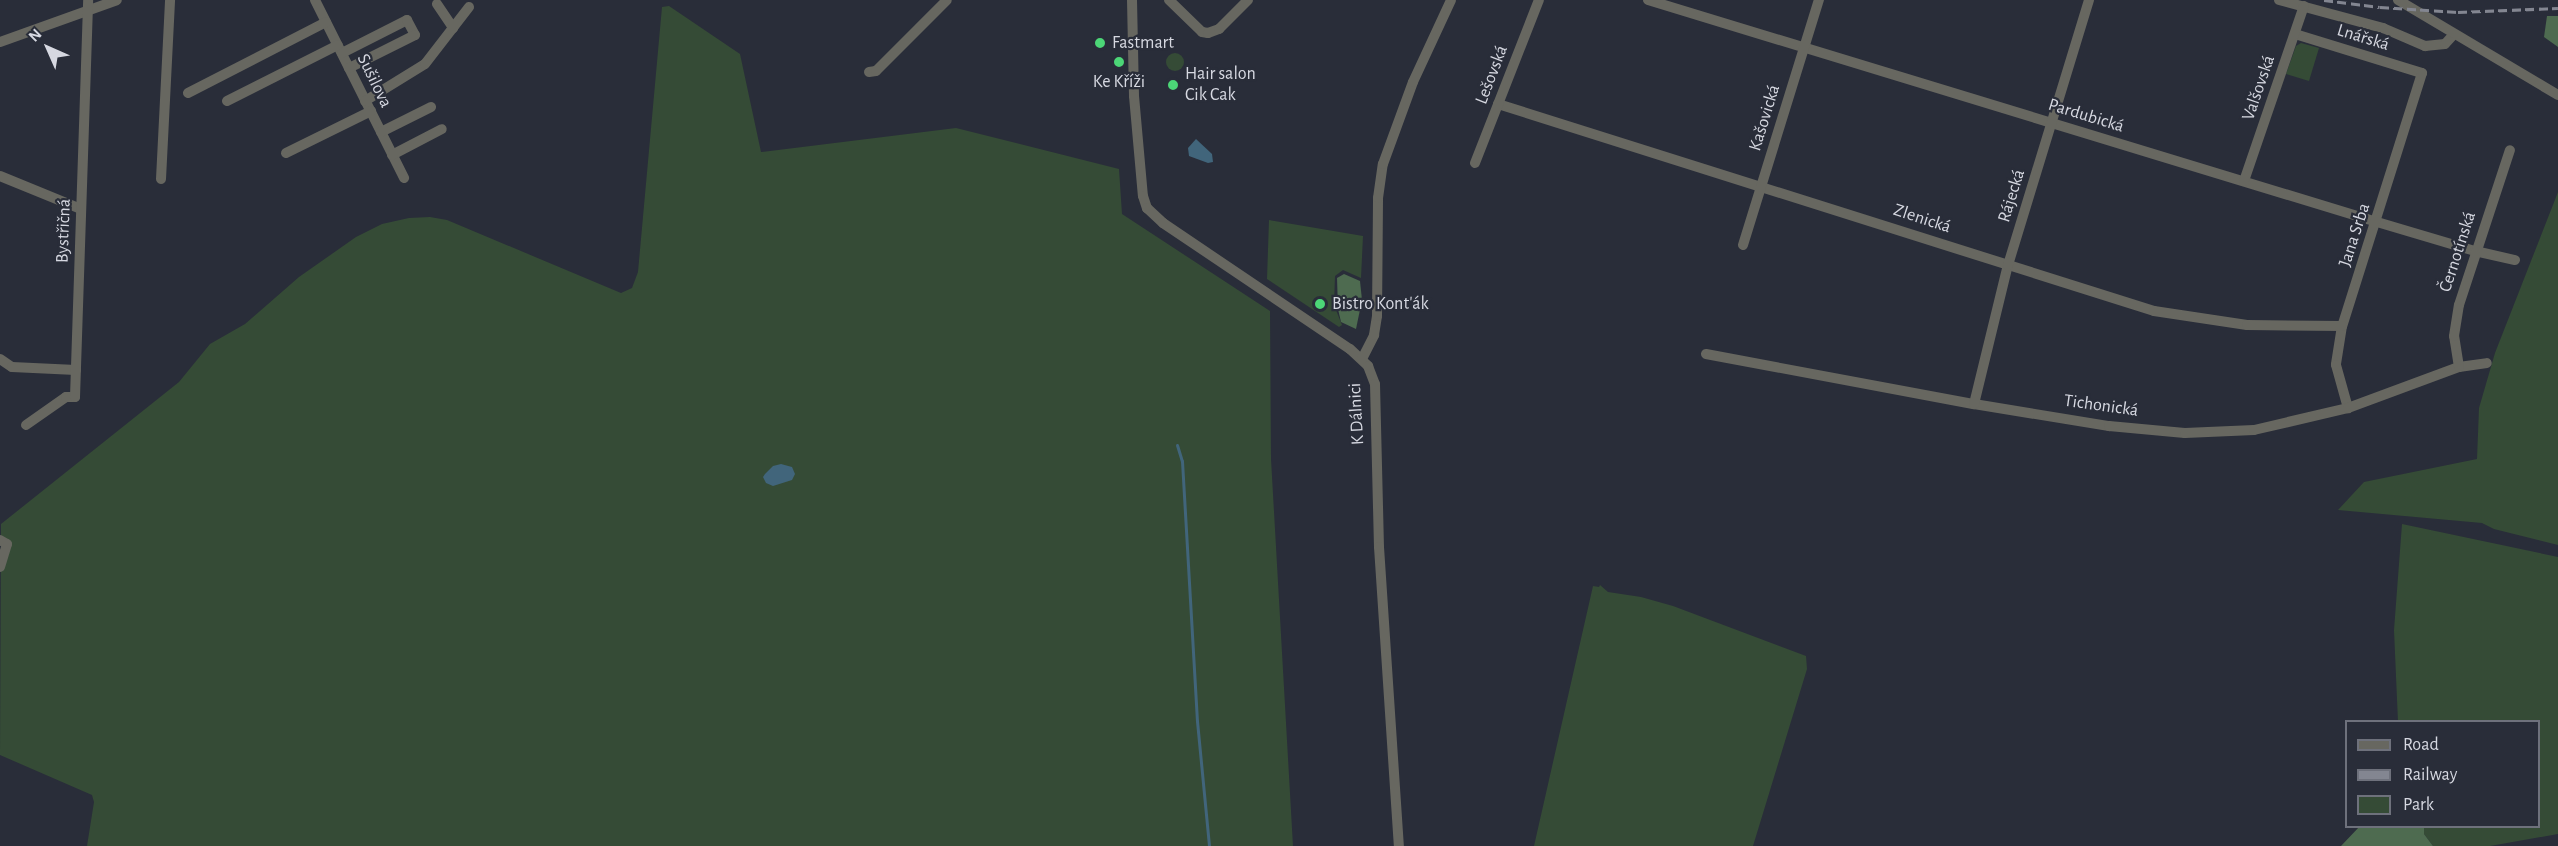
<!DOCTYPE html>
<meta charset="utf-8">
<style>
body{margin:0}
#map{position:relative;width:2558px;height:846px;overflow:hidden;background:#292d39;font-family:"Alegreya Sans",sans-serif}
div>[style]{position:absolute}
.green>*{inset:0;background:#354b36}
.round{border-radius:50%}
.forest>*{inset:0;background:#4e6b50}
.water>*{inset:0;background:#41657b}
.stream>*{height:3px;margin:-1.5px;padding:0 1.5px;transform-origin:1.5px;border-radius:1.5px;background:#41657b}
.minor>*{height:10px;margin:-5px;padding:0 5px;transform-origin:5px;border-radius:5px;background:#676760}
.rail>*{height:3px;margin-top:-1.5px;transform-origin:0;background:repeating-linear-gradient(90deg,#838691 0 9px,transparent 0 13.5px)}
.dots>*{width:16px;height:16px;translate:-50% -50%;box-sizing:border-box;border:3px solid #292d39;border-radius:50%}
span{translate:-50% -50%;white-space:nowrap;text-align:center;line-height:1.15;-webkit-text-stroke:4.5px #292d39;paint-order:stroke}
.street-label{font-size:18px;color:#d6d8e1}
.poi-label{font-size:18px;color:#d6d8e1}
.left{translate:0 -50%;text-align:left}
.legend{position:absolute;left:2345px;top:720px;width:195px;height:108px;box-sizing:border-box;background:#292d39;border:2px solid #6e717c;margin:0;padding:8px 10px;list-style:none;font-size:18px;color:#d6d8e1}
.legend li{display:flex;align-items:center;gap:12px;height:30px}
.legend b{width:30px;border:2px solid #6e717c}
.north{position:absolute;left:18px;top:18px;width:60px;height:60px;-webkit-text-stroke:4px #292d39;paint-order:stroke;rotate:315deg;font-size:16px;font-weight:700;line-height:24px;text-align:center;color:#d6d8e1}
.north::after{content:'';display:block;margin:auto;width:21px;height:27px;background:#d6d8e1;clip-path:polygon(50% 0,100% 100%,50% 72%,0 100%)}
</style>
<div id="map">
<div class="green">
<i style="clip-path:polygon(669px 6px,740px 54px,761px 152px,956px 128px,1119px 169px,1122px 214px,1270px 311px,1271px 459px,1293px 846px,87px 846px,94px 802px,92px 795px,0 755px,1px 524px,179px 382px,210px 344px,245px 324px,299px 277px,356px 237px,382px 224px,409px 218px,430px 217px,447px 220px,621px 293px,632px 288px,638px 272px,662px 7px)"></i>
<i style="clip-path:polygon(2301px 43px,2319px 48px,2309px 81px,2286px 74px,2296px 46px)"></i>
<i class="round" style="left:1166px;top:53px;width:18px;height:18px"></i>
<i style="clip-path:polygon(2558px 192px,2558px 545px,2494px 529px,2482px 523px,2338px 510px,2364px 482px,2477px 459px,2479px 408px,2495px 353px)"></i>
<i style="clip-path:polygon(1269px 220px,1363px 236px,1361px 278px,1343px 270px,1335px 276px,1334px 305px,1342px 325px,1339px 327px,1267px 279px)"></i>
<i style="clip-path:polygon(2402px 524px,2558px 557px,2558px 834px,2490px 846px,2433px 846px,2424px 834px,2424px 827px,2538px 826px,2538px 722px,2398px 722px,2394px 630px)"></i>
<i style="clip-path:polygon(1600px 585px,1608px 592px,1641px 597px,1673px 606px,1806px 656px,1807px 669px,1753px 846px,1534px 846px,1593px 586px,1599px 587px)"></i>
</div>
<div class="forest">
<i style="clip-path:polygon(2547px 16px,2558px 16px,2558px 47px,2544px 37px)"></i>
<i style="clip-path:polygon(1344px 274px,1360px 281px,1362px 300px,1356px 329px,1341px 322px,1338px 309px,1337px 278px)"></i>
<i style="clip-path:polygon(2360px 826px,2424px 827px,2424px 834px,2433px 846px,2341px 846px)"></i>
</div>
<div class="water">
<i style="clip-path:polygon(1196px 139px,1212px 154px,1213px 162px,1208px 163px,1189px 156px,1188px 148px)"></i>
<i style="clip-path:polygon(781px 464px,792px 467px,795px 474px,792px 480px,773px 486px,766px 483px,763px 477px,765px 474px,773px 466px)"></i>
</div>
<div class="stream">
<i style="left:1177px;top:445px;width:17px;rotate:73deg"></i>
<i style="left:1182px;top:461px;width:260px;rotate:86.7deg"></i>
<i style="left:1197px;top:721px;width:126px;rotate:84.5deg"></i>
</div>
<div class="minor">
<i style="left:315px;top:0;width:199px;rotate:63.4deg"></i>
<i style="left:1132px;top:0;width:96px;rotate:88.8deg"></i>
<i style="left:1134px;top:96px;width:100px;rotate:84.9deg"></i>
<i style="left:1143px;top:196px;width:13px;rotate:72deg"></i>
<i style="left:1147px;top:208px;width:22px;rotate:43deg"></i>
<i style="left:1163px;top:223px;width:225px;rotate:34deg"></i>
<i style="left:1350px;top:349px;width:25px;rotate:43deg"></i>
<i style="left:1368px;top:366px;width:19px;rotate:69deg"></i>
<i style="left:1375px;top:384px;width:163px;rotate:88.6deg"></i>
<i style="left:1379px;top:547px;width:300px;rotate:86.2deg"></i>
<i style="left:1169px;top:0;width:46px;rotate:44.1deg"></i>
<i style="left:1202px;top:32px;width:6px;rotate:9deg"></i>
<i style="left:1208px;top:33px;width:12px;rotate:-20deg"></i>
<i style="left:1219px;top:29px;width:41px;rotate:-45deg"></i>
<i style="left:1648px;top:0;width:762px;rotate:16.94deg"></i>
<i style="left:2377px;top:222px;width:102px;rotate:16.5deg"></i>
<i style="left:2475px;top:251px;width:41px;rotate:12.7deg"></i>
<i style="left:2279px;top:0;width:108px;rotate:15.1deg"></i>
<i style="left:2383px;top:28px;width:46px;rotate:23.2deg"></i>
<i style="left:2425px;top:46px;width:20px;rotate:-6deg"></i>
<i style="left:2445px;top:44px;width:12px;rotate:-48deg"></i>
<i style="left:2398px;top:0;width:186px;rotate:30.7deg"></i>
<i style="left:437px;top:4px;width:29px;rotate:56deg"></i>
<i style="left:2295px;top:34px;width:133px;rotate:17.1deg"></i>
<i style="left:2422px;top:73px;width:265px;rotate:107.5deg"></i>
<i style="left:2342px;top:326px;width:39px;rotate:99deg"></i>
<i style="left:2336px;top:365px;width:45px;rotate:74.4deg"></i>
<i style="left:0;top:42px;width:124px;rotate:-19.7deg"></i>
<i style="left:342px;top:53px;width:73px;rotate:-26.9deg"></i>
<i style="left:407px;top:20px;width:17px;rotate:62deg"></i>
<i style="left:415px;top:35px;width:74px;rotate:153.4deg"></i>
<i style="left:869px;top:72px;width:7px;rotate:-8deg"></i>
<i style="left:876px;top:71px;width:100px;rotate:-45deg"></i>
<i style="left:188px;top:93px;width:155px;rotate:-27.2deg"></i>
<i style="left:227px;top:101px;width:124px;rotate:-26.8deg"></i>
<i style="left:365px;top:101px;width:70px;rotate:-31.7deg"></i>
<i style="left:425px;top:64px;width:72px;rotate:-52.3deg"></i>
<i style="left:1498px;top:104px;width:688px;rotate:17.51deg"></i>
<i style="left:2154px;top:311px;width:94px;rotate:8.6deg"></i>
<i style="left:2247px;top:325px;width:95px;rotate:0.6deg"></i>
<i style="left:381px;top:132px;width:56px;rotate:-26.6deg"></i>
<i style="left:286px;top:153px;width:95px;rotate:-26.3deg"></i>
<i style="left:392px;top:155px;width:56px;rotate:-27.5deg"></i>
<i style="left:1475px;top:163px;width:175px;rotate:-68.6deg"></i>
<i style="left:0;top:176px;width:87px;rotate:22.2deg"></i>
<i style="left:161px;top:179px;width:179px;rotate:-87.1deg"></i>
<i style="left:2244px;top:181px;width:185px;rotate:-71.1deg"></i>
<i style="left:1743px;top:245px;width:257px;rotate:-72.8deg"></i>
<i style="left:1706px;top:354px;width:273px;rotate:10.6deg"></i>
<i style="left:1974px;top:404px;width:137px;rotate:9.3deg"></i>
<i style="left:2109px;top:426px;width:76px;rotate:5.3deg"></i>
<i style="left:2185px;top:433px;width:69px;rotate:-2.5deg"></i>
<i style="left:2254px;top:430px;width:97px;rotate:-13.2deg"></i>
<i style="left:2348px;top:408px;width:118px;rotate:-20.3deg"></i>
<i style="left:2459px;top:367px;width:28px;rotate:-8deg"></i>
<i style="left:0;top:359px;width:14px;rotate:34deg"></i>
<i style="left:12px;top:367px;width:64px;rotate:2.7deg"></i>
<i style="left:1362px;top:359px;width:27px;rotate:-63deg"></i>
<i style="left:1374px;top:335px;width:19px;rotate:-81deg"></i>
<i style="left:1377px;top:316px;width:118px;rotate:-89.5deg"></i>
<i style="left:1378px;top:198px;width:34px;rotate:-82deg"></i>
<i style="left:1383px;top:164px;width:87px;rotate:-69.9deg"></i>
<i style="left:1413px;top:82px;width:90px;rotate:-65.1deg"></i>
<i style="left:2459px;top:367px;width:31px;rotate:-99deg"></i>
<i style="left:2454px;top:336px;width:31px;rotate:-81deg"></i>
<i style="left:2459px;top:305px;width:163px;rotate:-71.8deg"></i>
<i style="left:1974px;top:404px;width:143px;rotate:-76.3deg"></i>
<i style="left:2008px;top:265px;width:277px;rotate:-73deg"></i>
<i style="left:26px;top:425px;width:49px;rotate:-35deg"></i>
<i style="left:66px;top:397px;width:9px"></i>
<i style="left:75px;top:397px;width:397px;rotate:-88.1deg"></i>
<i style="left:0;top:540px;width:8px;rotate:30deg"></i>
<i style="left:7px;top:544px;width:24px;rotate:107deg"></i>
</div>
<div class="rail">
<i style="left:2324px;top:0;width:56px;rotate:7.1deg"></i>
<i style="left:2380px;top:7px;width:78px;rotate:3.7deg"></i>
<i style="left:2458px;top:12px;width:100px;rotate:-2.3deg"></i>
</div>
<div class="dots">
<i style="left:1100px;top:43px;background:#4cd677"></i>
<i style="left:1119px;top:62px;background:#4cd677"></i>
<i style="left:1173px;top:85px;background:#4cd677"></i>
<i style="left:1320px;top:304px;background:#4cd677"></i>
</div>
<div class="street-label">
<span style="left:2363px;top:38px;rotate:17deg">Lnářská</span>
<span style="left:1492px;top:75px;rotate:-69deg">Lešovská</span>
<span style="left:374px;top:81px;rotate:64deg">Sušilova</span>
<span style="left:2259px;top:88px;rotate:-71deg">Valšovská</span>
<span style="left:2086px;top:116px;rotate:17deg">Pardubická</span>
<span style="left:1765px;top:118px;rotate:-73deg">Kašovická</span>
<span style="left:2012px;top:196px;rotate:-73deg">Rájecká</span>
<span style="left:1922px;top:219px;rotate:18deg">Zlenická</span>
<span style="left:64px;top:231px;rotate:-88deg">Bystřičná</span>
<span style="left:2355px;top:235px;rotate:-72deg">Jana Srba</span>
<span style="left:2458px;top:252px;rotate:-72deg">Černotínská</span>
<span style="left:2101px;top:406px;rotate:8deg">Tichonická</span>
<span style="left:1357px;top:414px;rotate:-93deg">K Dálnici</span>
</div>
<div class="poi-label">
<span class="left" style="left:1112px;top:43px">Fastmart</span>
<span class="left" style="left:1185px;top:85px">Hair salon<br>Cik Cak</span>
<span style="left:1119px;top:82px">Ke Kříži</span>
<span class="left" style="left:1332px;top:304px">Bistro Kont'ák</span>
</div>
<ul class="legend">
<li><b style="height:8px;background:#676760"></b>Road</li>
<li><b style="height:8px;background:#838691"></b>Railway</li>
<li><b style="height:16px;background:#354b36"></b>Park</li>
</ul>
<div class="north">N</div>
</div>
